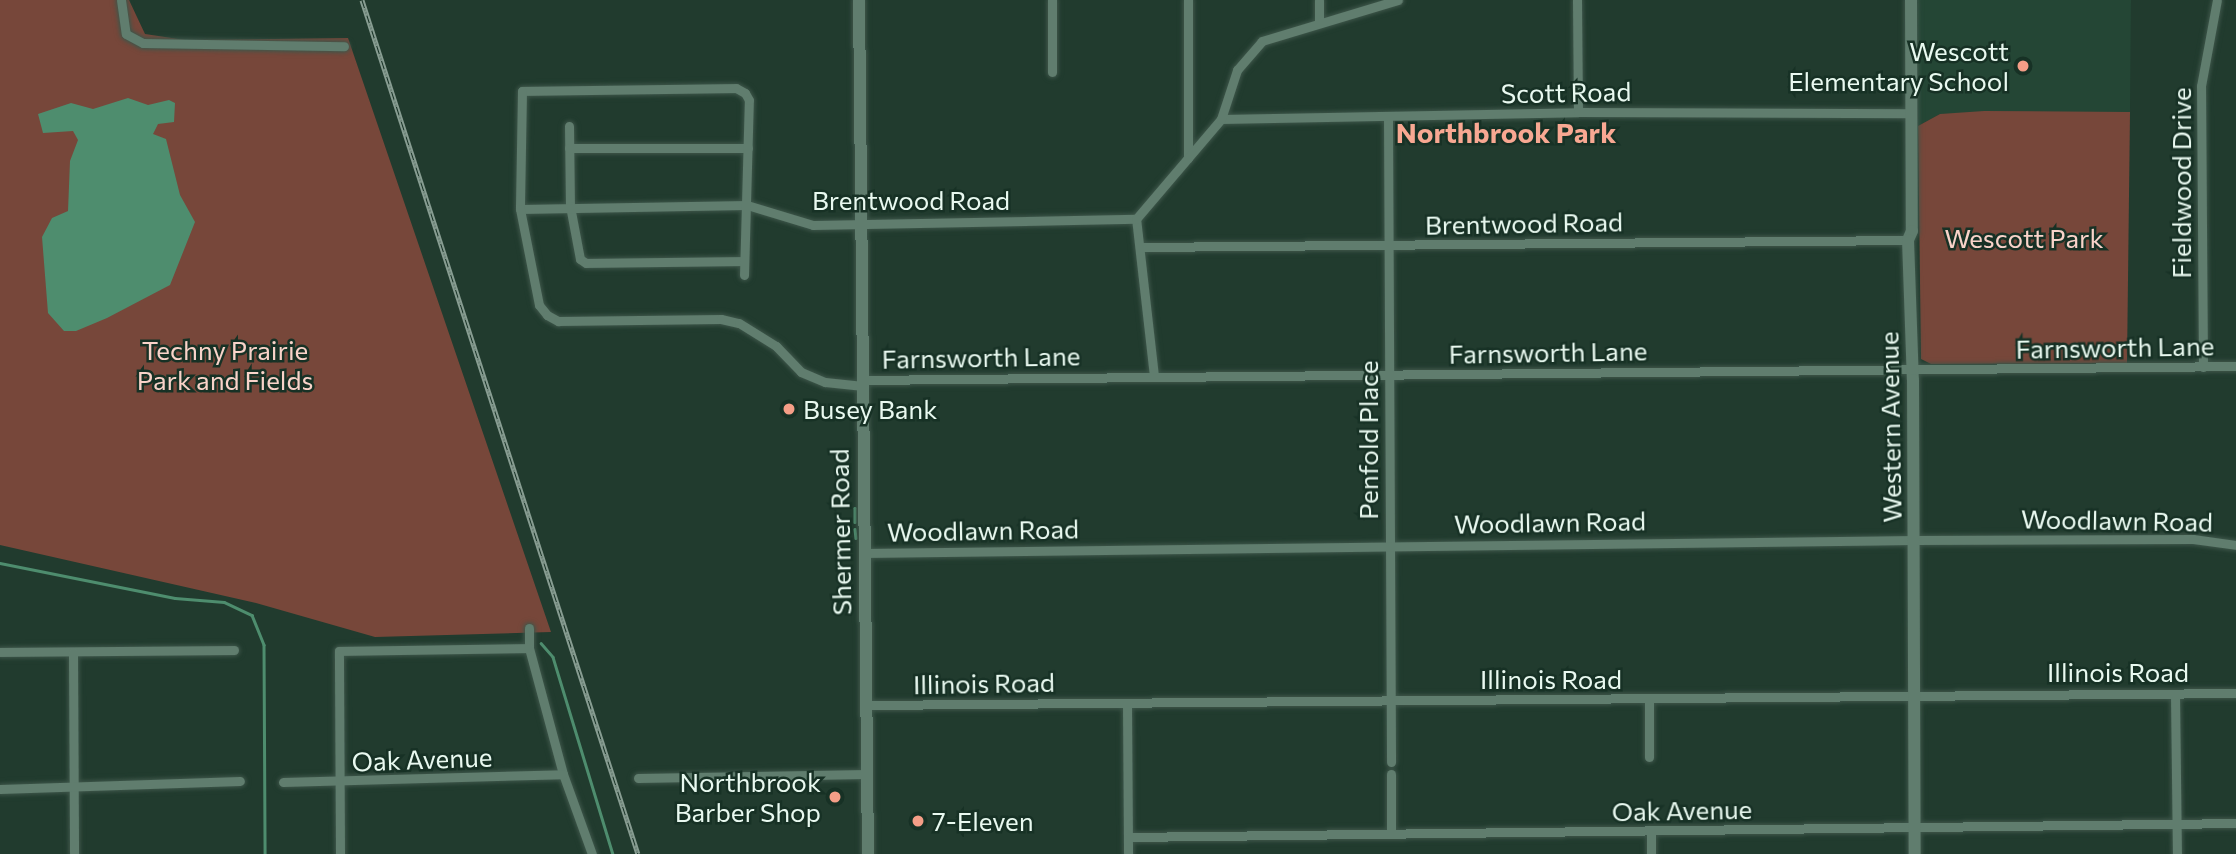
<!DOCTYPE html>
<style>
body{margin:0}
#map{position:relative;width:2236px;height:854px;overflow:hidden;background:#213b2e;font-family:Commissioner,sans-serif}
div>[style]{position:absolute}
.built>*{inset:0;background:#244635}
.green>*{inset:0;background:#77473a}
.water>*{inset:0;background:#4e8d6e}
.stream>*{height:2.5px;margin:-1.25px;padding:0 1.25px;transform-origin:1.25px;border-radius:1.25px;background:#4e8d6e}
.roads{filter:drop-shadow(0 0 2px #3e564a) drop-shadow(0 0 2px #3e564a)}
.street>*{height:9px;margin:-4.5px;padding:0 4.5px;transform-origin:4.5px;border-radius:4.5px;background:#607d6e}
.secondary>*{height:12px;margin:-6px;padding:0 6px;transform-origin:6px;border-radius:6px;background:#607d6e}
.rail>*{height:5px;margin-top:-2.5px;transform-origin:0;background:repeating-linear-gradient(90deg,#173125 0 8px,#889d92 0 16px);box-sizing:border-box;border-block:2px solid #889d92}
.dots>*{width:19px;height:19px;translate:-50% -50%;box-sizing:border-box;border:4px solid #173125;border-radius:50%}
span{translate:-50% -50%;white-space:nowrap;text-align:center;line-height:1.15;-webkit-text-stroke:5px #173125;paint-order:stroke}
.poi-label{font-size:26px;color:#e9f9f0}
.right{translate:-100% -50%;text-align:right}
.left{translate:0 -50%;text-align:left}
.street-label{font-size:26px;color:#e9f9f0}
.park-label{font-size:26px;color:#f9d3c9}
.neighbourhood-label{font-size:28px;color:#f8a892;font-weight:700}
</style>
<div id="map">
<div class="built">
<i style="clip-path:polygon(1917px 0,2131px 0,2130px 112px,1940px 114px,1918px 126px)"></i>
</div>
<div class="green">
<i style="clip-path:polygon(0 0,129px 0,145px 34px,185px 40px,348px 38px,551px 632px,375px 637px,256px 603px,0 545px)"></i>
<i style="clip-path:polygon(1984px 111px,2130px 112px,2127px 363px,1931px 364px,1921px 359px,1918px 126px,1940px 114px)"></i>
</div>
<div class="water">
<i style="clip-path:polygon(128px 98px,148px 105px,169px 100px,175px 103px,174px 122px,158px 124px,153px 134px,166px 139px,180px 195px,195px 222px,170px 285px,107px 318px,76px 331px,64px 331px,48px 313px,42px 237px,52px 218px,68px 211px,70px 161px,78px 140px,73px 131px,43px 133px,38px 114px,71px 103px,93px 109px)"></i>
</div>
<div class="stream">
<i style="left:855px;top:508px;width:14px;rotate:90deg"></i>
<i style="left:855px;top:529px;width:9px;rotate:84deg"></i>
<i style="left:0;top:563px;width:178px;rotate:11.3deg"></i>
<i style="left:175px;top:598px;width:49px;rotate:4.7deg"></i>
<i style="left:224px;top:602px;width:31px;rotate:25deg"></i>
<i style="left:252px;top:615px;width:32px;rotate:68deg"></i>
<i style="left:264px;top:645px;width:209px;rotate:89.7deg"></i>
<i style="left:541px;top:643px;width:18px;rotate:49deg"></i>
<i style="left:553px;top:657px;width:206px;rotate:73.1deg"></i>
</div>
<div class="roads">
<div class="street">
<i style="left:121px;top:0;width:34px;rotate:82deg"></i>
<i style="left:126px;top:34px;width:19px;rotate:28deg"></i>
<i style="left:143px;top:43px;width:201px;rotate:0.9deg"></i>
<i style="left:1052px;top:0;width:72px;rotate:90deg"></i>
<i style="left:1188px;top:0;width:158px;rotate:90deg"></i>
<i style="left:1319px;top:0;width:21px;rotate:90deg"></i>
<i style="left:1577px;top:0;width:112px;rotate:89.5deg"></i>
<i style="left:1388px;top:117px;width:645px;rotate:89.73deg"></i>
<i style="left:1221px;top:119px;width:357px;rotate:-1.1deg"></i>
<i style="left:1578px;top:112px;width:333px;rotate:0.2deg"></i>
<i style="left:569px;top:126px;width:80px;rotate:89.3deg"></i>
<i style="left:570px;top:206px;width:54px;rotate:79.3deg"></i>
<i style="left:580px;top:259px;width:7px;rotate:34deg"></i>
<i style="left:586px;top:263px;width:158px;rotate:-0.7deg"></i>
<i style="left:569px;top:148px;width:179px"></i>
<i style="left:520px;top:209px;width:227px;rotate:-1deg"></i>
<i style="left:747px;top:205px;width:69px;rotate:16.9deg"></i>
<i style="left:813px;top:225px;width:323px;rotate:-1.1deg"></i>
<i style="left:1140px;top:247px;width:768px;rotate:-0.52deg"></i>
<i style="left:744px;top:275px;width:175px;rotate:-88.4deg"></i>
<i style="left:749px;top:100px;width:8px;rotate:-120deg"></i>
<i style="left:745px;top:93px;width:10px;rotate:-151deg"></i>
<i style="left:736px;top:88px;width:214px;rotate:179.2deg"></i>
<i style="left:522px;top:91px;width:118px;rotate:91deg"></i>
<i style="left:520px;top:209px;width:98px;rotate:78.8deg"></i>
<i style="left:539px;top:305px;width:13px;rotate:51deg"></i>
<i style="left:547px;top:315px;width:13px;rotate:29deg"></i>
<i style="left:558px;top:321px;width:163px;rotate:-0.7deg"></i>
<i style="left:721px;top:319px;width:18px;rotate:13deg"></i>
<i style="left:739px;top:323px;width:44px;rotate:31.9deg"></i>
<i style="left:776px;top:346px;width:36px;rotate:46deg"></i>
<i style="left:801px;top:372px;width:26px;rotate:23deg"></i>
<i style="left:825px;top:382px;width:36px;rotate:6deg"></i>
<i style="left:2203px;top:367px;width:281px;rotate:-90.4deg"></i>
<i style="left:2201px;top:86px;width:87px;rotate:-79.5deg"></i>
<i style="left:1154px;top:376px;width:158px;rotate:-96.5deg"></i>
<i style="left:1136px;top:219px;width:131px;rotate:-49.6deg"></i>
<i style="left:1221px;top:119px;width:52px;rotate:-71.9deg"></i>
<i style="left:1237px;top:70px;width:38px;rotate:-49deg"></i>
<i style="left:1262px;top:41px;width:142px;rotate:-16.8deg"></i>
<i style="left:861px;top:380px;width:1375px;rotate:-0.58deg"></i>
<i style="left:863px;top:553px;width:1051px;rotate:-0.71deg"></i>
<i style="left:1914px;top:540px;width:279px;rotate:-0.2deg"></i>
<i style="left:2193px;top:539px;width:43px;rotate:7.9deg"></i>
<i style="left:529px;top:628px;width:20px;rotate:90deg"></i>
<i style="left:529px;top:648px;width:131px;rotate:74.9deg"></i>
<i style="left:563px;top:774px;width:85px;rotate:70.1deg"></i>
<i style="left:0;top:652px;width:234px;rotate:-0.5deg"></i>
<i style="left:73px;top:652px;width:202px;rotate:89.7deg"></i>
<i style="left:2175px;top:694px;width:160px;rotate:89.3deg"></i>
<i style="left:1649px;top:699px;width:58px;rotate:90deg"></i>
<i style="left:1127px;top:703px;width:151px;rotate:89.6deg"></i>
<i style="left:866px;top:705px;width:1370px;rotate:-0.5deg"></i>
<i style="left:1391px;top:774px;width:60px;rotate:90deg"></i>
<i style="left:638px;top:778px;width:229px;rotate:-1deg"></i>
<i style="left:283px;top:782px;width:280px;rotate:-1.6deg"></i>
<i style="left:0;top:789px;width:240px;rotate:-1.9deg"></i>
<i style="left:1128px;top:837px;width:1108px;rotate:-0.72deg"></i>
<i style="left:340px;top:854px;width:203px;rotate:-90.3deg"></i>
<i style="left:339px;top:651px;width:190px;rotate:-0.9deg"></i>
<i style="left:1651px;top:854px;width:22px;rotate:-90deg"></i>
</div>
<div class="secondary">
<i style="left:859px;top:0;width:854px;rotate:89.4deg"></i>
<i style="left:1911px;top:0;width:231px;rotate:89.8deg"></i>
<i style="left:1912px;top:231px;width:10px;rotate:114deg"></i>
<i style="left:1908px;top:240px;width:140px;rotate:88deg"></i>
<i style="left:1913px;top:380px;width:474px;rotate:89.8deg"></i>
</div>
</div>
<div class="rail">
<i style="left:362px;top:0;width:897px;rotate:72.09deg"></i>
</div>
<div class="dots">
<i style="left:2023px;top:66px;background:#f49e87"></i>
<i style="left:789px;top:409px;background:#f49e87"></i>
<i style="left:835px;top:797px;background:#f49e87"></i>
<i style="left:918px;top:821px;background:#f49e87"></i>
</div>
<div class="poi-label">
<span class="right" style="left:2009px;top:66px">Wescott<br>Elementary School</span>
<span class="left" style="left:803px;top:409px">Busey Bank</span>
<span class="right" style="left:821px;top:797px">Northbrook<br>Barber Shop</span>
<span class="left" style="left:932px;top:821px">7-Eleven</span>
</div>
<div class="street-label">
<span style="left:1566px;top:92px;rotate:-1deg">Scott Road</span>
<span style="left:2181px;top:183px;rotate:-90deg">Fieldwood Drive</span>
<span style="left:911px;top:200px">Brentwood Road</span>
<span style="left:1524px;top:223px;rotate:-1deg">Brentwood Road</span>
<span style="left:2115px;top:347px;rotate:-1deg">Farnsworth Lane</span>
<span style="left:1548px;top:352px;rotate:-1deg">Farnsworth Lane</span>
<span style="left:981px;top:357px;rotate:-1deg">Farnsworth Lane</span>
<span style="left:1890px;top:427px;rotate:-91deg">Western Avenue</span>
<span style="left:1368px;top:440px;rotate:-90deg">Penfold Place</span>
<span style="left:2117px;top:520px;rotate:1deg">Woodlawn Road</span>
<span style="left:1550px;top:522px;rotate:-1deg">Woodlawn Road</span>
<span style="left:983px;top:530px;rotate:-1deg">Woodlawn Road</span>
<span style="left:840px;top:532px;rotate:-91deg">Shermer Road</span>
<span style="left:2118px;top:672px">Illinois Road</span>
<span style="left:1551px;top:679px">Illinois Road</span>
<span style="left:984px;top:683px;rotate:-1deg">Illinois Road</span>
<span style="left:422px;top:759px;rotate:-2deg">Oak Avenue</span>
<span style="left:1682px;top:810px;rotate:-1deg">Oak Avenue</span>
</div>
<div class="park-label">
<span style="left:2024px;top:238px">Wescott Park</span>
<span style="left:225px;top:365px">Techny Prairie<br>Park and Fields</span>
</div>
<div class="neighbourhood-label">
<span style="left:1506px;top:132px">Northbrook Park</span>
</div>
</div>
